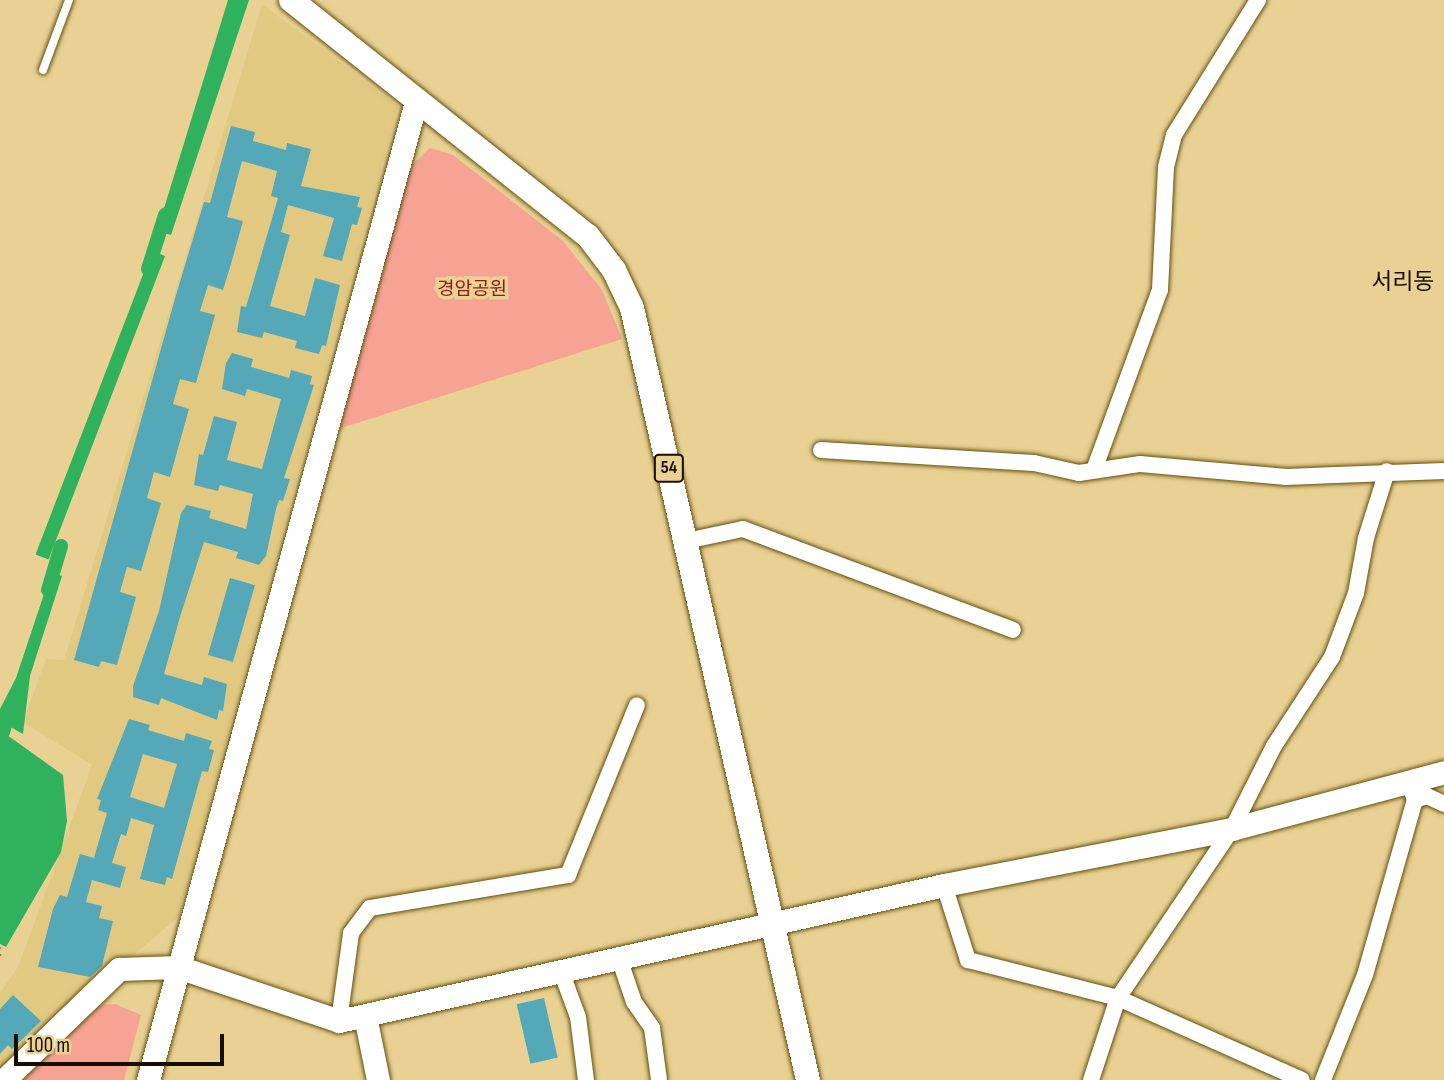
<!DOCTYPE html>
<meta charset="utf-8">
<style>
body{margin:0}
#map{position:relative;width:1444px;height:1080px;overflow:hidden;background:#e8d193;font-family:"Sofia Sans Condensed","Noto Sans KR",sans-serif}
div>[style]{position:absolute}
.built>*{inset:0;background:#e2c982}
.green>*{inset:0;background:#f7a394}
.water>*{inset:0;background:#30b25c;transform-origin:0 0}
.canal>*{height:14px;margin:-7px;padding:0 7px;transform-origin:7px;border-radius:7px;background:#30b25c}
.building>*{inset:0;background:#54a8b7;transform-origin:0 0}
.path>*{height:2.5px;margin-top:-1.25px;transform-origin:0;background:repeating-linear-gradient(90deg,#928156 0 2px,transparent 0 7px)}
.roads{filter:drop-shadow(0 0 2px #64500d) drop-shadow(0 0 2px #64500d)}
.lane>*{height:8px;margin:-4px;padding:0 4px;transform-origin:4px;border-radius:4px;background:#fff}
.street>*{height:16px;margin:-8px;padding:0 8px;transform-origin:8px;border-radius:8px;background:#fff}
.secondary>*{height:23px;margin:-11.5px;padding:0 11.5px;transform-origin:11.5px;border-radius:11.5px;background:#fff}
.primary>*{height:24px;margin:-12px;padding:0 12px;transform-origin:12px;border-radius:12px;background:#fff}
span{translate:-50% -50%;white-space:nowrap;text-align:center;line-height:1.15;-webkit-text-stroke:7px #e8d193;paint-order:stroke}
.shield-label span{padding:2px 5px;background:#e8d193;border:2px solid;border-radius:5px;-webkit-text-stroke-width:0}
.shield-label{font-size:18px;color:#160e00;font-weight:700}
.park-label{font-size:19px;color:#931a0e}
.quarter-label{font-size:23px;color:#160e00}
.scale{position:absolute;left:14px;top:1034px;width:210px;height:32px;box-sizing:border-box;border:4px solid #160e00;border-top:0;padding-left:9px;font-size:21px;line-height:24px;white-space:nowrap;color:#160e00;-webkit-text-stroke:5px #e8d193;paint-order:stroke}
</style>
<div id="map">
<div class="built">
<i style="clip-path:polygon(262px 4px,398px 106px,178px 917px,0 1070px,0 993px,18px 967px,92px 765px,23px 722px,46px 659px,64px 660px)"></i>
</div>
<div class="green">
<i style="clip-path:polygon(430px 148px,453px 155px,563px 241px,602px 290px,622px 339px,338px 429px,408px 169px)"></i>
<i style="clip-path:polygon(115px 1004px,141px 1015px,124px 1080px,17px 1080px,73px 1022px,98px 1005px)"></i>
</div>
<div class="water">
<i style="clip-path:polygon(228px 0,249px 0,171px 235px,157px 231px)"></i>
<i style="left:152px;top:251px;width:14px;height:325px;rotate:21deg"></i>
<i style="clip-path:polygon(51px 573px,62px 576px,30px 676px,23px 734px,0 721px,0 709px,16px 678px)"></i>
<i style="clip-path:polygon(0 730px,63px 775px,67px 821px,61px 852px,6px 947px,0 944px)"></i>
</div>
<div class="canal">
<i style="left:148px;top:269px;width:57px;rotate:-72.5deg"></i>
<i style="left:48px;top:590px;width:46px;rotate:-73.5deg"></i>
<i style="left:3px;top:732px;width:27px;rotate:-73deg"></i>
</div>
<div class="building">
<i style="clip-path:polygon(231px 126px,255px 132px,253px 141px,286px 150px,287px 143px,311px 149px,301px 186px,360px 197px,357px 207px,362px 208px,357px 225px,352px 224px,342px 261px,323px 256px,334px 218px,288px 205px,281px 232px,290px 235px,270px 306px,305px 316px,315px 278px,340px 285px,326px 346px,322px 345px,319px 354px,295px 348px,297px 341px,264px 332px,262px 338px,237px 332px,241px 306px,246px 307px,278px 198px,271px 196px,277px 171px,242px 161px,227px 217px,243px 221px,231px 264px,223px 290px,208px 285px,200px 311px,215px 315px,196px 383px,180px 379px,173px 404px,189px 409px,170px 477px,154px 472px,147px 498px,161px 503px,141px 571px,127px 567px,120px 592px,136px 597px,117px 665px,101px 661px,99px 667px,74px 660px,176px 295px,204px 202px,210px 203px)"></i>
<i style="clip-path:polygon(232px 353px,253px 359px,251px 367px,289px 378px,291px 370px,312px 376px,310px 384px,314px 385px,284px 478px,290px 479px,283px 501px,279px 500px,276px 509px,266px 556px,259px 565px,236px 558px,238px 552px,204px 542px,180px 617px,164px 674px,202px 685px,204px 677px,227px 684px,223px 711px,219px 710px,217px 720px,161px 698px,159px 705px,133px 697px,133px 686px,159px 611px,181px 513px,187px 505px,211px 511px,209px 518px,246px 529px,253px 494px,220px 485px,218px 491px,194px 485px,199px 454px,203px 455px,214px 416px,237px 422px,227px 460px,262px 469px,281px 399px,247px 389px,245px 396px,222px 389px,226px 363px)"></i>
<i style="left:230px;top:578px;width:26px;height:80px;rotate:16deg"></i>
<i style="clip-path:polygon(evenodd,129px 719px,150px 725px,148px 730px,184px 741px,186px 733px,212px 741px,209px 749px,214px 750px,208px 772px,202px 771px,172px 879px,167px 877px,165px 885px,140px 879px,154px 825px,131px 818px,126px 836px,121px 834px,112px 863px,126px 867px,120px 888px,92px 880px,86px 902px,102px 906px,99px 918px,113px 921px,102px 966px,90px 977px,38px 967px,53px 909px,60px 895px,67px 897px,80px 854px,94px 858px,107px 813px,98px 810px,101px 800px,97px 799px,129px 719px,143px 754px,177px 764px,164px 808px,130px 797px,143px 754px)"></i>
<i style="clip-path:polygon(13px 995px,41px 1021px,12px 1049px,8px 1045px,0 1054px,0 1009px)"></i>
<i style="left:544px;top:998px;width:61px;height:28px;rotate:77deg"></i>
</div>
<div class="path">
<i style="left:0;top:947px;width:9px;rotate:90deg"></i>
</div>
<div class="roads">
<div class="lane">
<i style="left:43px;top:70px;width:75px;rotate:-69.6deg"></i>
</div>
<div class="street">
<i style="left:821px;top:450px;width:213px;rotate:3.5deg"></i>
<i style="left:1034px;top:463px;width:46px;rotate:12.5deg"></i>
<i style="left:1079px;top:473px;width:62px;rotate:-8.4deg"></i>
<i style="left:1140px;top:464px;width:147px;rotate:5.1deg"></i>
<i style="left:1286px;top:477px;width:158px;rotate:-2.2deg"></i>
<i style="left:1094px;top:470px;width:192px;rotate:-69.9deg"></i>
<i style="left:1160px;top:290px;width:123px;rotate:-87.2deg"></i>
<i style="left:1166px;top:167px;width:33px;rotate:-76deg"></i>
<i style="left:1174px;top:135px;width:159px;rotate:-58.1deg"></i>
<i style="left:686px;top:541px;width:58px;rotate:-11.9deg"></i>
<i style="left:743px;top:529px;width:288px;rotate:20.5deg"></i>
<i style="left:1415px;top:800px;width:13px;rotate:-18deg"></i>
<i style="left:1427px;top:796px;width:19px;rotate:25deg"></i>
<i style="left:944px;top:885px;width:79px;rotate:72.3deg"></i>
<i style="left:968px;top:960px;width:155px;rotate:14.2deg"></i>
<i style="left:1118px;top:998px;width:201px;rotate:24deg"></i>
<i style="left:619px;top:958px;width:46px;rotate:71.2deg"></i>
<i style="left:634px;top:1002px;width:32px;rotate:55deg"></i>
<i style="left:652px;top:1028px;width:52px;rotate:82.3deg"></i>
<i style="left:561px;top:971px;width:49px;rotate:69.7deg"></i>
<i style="left:578px;top:1017px;width:64px;rotate:82.8deg"></i>
<i style="left:339px;top:1021px;width:89px;rotate:-82.2deg"></i>
<i style="left:351px;top:933px;width:31px;rotate:-53deg"></i>
<i style="left:370px;top:908px;width:201px;rotate:-9.5deg"></i>
<i style="left:568px;top:875px;width:183px;rotate:-67.9deg"></i>
<i style="left:1091px;top:1080px;width:86px;rotate:-71.8deg"></i>
<i style="left:1118px;top:998px;width:204px;rotate:-56deg"></i>
<i style="left:1232px;top:829px;width:93px;rotate:-63.2deg"></i>
<i style="left:1274px;top:746px;width:106px;rotate:-56.9deg"></i>
<i style="left:1332px;top:657px;width:68px;rotate:-69.4deg"></i>
<i style="left:1356px;top:593px;width:56px;rotate:-79.7deg"></i>
<i style="left:1366px;top:538px;width:70px;rotate:-72.6deg"></i>
<i style="left:1323px;top:1080px;width:113px;rotate:-68.2deg"></i>
<i style="left:1365px;top:975px;width:182px;rotate:-74.1deg"></i>
<i style="left:1415px;top:800px;width:21px;rotate:-109deg"></i>
</div>
<div class="secondary">
<i style="left:365px;top:1016px;width:65px;rotate:78.5deg"></i>
<i style="left:4px;top:1080px;width:160px;rotate:-44deg"></i>
<i style="left:119px;top:969px;width:59px;rotate:-1.9deg"></i>
<i style="left:178px;top:967px;width:170px;rotate:18.5deg"></i>
<i style="left:339px;top:1021px;width:620px;rotate:-12.67deg"></i>
<i style="left:944px;top:885px;width:293px;rotate:-11deg"></i>
<i style="left:1232px;top:829px;width:220px;rotate:-15deg"></i>
<i style="left:148px;top:1080px;width:1014px;rotate:-74.68deg"></i>
</div>
<div class="primary">
<i style="left:291px;top:0;width:379px;rotate:38.5deg"></i>
<i style="left:588px;top:236px;width:43px;rotate:52.6deg"></i>
<i style="left:614px;top:270px;width:42px;rotate:64.7deg"></i>
<i style="left:632px;top:308px;width:792px;rotate:77.16deg"></i>
</div>
</div>
<div class="shield-label">
<span style="left:669px;top:468px">54</span>
</div>
<div class="park-label">
<span style="left:472px;top:290px">경암공원</span>
</div>
<div class="quarter-label">
<span style="left:1403px;top:282px">서리동</span>
</div>
<div class="scale">100 m</div>
</div>
